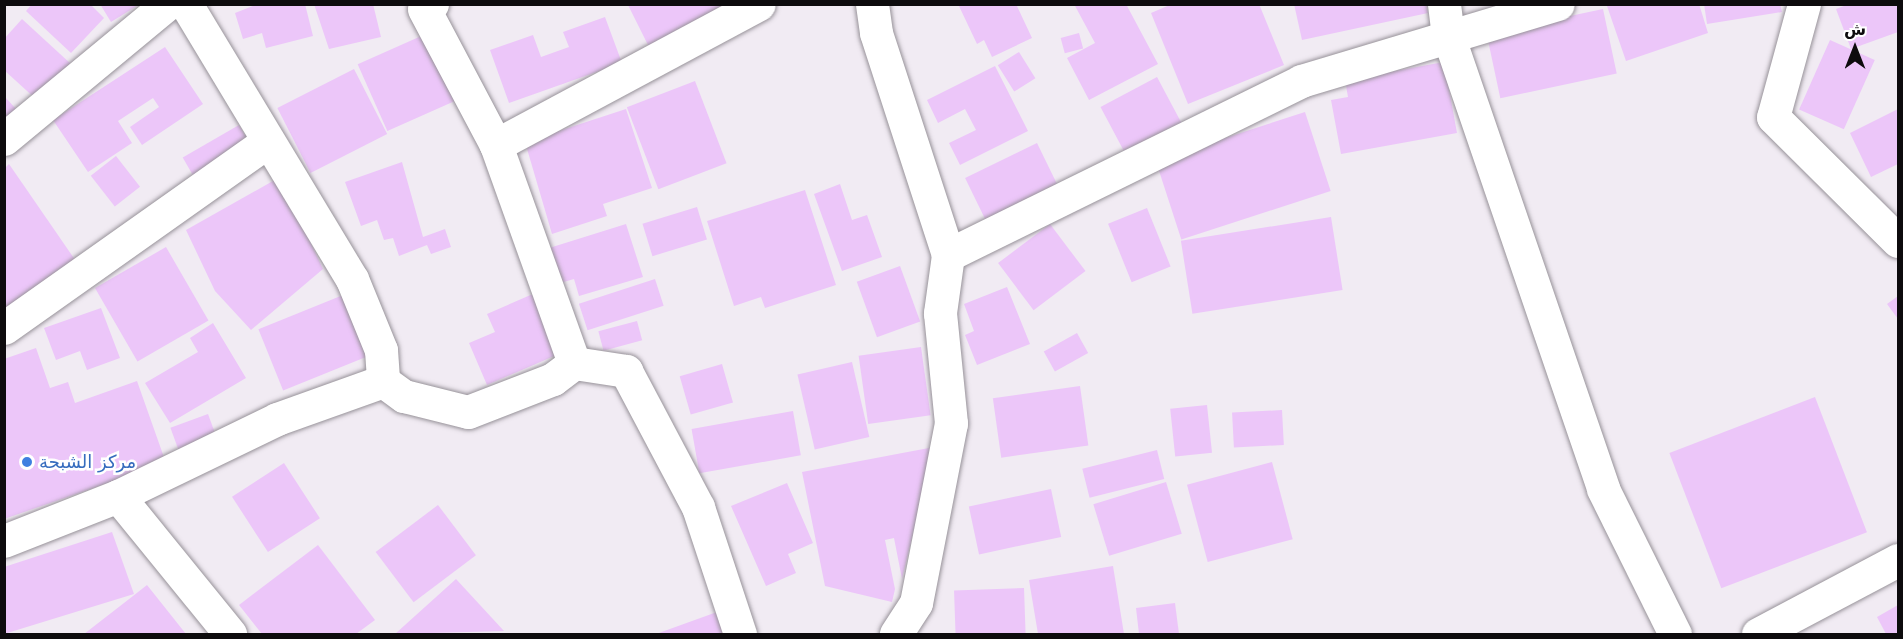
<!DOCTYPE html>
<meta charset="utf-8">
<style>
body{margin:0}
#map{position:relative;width:1903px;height:639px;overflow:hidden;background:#f1ebf3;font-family:"DejaVu Sans","Noto Sans Arabic",sans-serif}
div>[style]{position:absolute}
.building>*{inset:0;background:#ecc6f9;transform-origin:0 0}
.roads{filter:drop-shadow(0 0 2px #979299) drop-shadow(0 0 2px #979299)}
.minor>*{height:33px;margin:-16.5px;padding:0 16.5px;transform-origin:16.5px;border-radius:16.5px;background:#fff}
.dots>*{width:16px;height:16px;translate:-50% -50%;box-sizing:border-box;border:3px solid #fff;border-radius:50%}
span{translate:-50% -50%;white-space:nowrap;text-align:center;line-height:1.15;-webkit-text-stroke:5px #fff;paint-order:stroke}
.shop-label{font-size:18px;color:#366cbe}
.left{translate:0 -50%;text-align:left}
.frame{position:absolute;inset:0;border:6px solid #0d0b0d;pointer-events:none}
.north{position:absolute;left:1825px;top:18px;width:60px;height:60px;-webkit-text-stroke:4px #fff;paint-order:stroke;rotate:0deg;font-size:16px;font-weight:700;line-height:24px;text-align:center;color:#0d0b0d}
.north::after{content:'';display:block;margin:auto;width:21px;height:27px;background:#0d0b0d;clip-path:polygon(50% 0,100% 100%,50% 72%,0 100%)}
</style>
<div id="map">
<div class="building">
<i style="clip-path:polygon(32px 4px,90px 4px,104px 18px,71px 53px,26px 11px)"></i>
<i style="clip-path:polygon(100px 4px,140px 4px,111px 22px)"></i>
<i style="clip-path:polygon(258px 4px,305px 4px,313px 36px,266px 48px,262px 33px,243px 39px,235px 13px)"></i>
<i style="clip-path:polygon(314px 4px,373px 4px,381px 37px,329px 49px)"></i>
<i style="clip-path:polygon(735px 4px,651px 51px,628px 5px,629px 4px)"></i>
<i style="clip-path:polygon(958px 4px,1016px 4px,1032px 38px,992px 57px,984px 40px,977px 44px)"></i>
<i style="clip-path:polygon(1074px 4px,1126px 4px,1158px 64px,1089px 100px,1067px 58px,1095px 43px)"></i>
<i style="clip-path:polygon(1172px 4px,1259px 4px,1284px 65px,1188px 104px,1151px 13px)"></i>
<i style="clip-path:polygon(1294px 4px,1426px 4px,1428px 13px,1302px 40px)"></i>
<i style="clip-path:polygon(1699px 4px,1708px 33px,1626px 61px,1607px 6px)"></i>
<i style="clip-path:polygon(1704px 4px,1780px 4px,1782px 12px,1707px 24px)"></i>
<i style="clip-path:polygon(1849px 4px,1898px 4px,1898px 32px,1851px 49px,1836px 9px)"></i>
<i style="left:1603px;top:9px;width:66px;height:119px;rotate:78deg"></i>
<i style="clip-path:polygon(605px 17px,622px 63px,509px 103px,490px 50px,533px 35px,541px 57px,569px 47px,563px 32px)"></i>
<i style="clip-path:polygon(22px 19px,71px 64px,38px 101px,4px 70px,4px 39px)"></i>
<i style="left:428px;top:33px;width:73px;height:77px;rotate:66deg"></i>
<i style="left:1079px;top:33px;width:16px;height:19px;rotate:75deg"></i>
<i style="left:1830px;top:40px;width:49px;height:76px;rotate:24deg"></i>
<i style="clip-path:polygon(165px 47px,203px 104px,142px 145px,130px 127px,159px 107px,153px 98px,118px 121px,132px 143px,88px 172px,53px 120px)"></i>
<i style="left:1019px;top:52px;width:31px;height:25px;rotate:58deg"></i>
<i style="clip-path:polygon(1444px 62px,1457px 133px,1341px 154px,1331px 100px,1348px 97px,1345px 80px)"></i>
<i style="clip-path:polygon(995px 66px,1028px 131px,960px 165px,949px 143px,976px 130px,965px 109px,938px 123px,927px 100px)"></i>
<i style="left:354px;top:69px;width:73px;height:86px;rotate:63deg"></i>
<i style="left:1157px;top:77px;width:57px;height:64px;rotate:62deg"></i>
<i style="left:695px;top:81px;width:88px;height:73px;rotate:69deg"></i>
<i style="clip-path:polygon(5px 97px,17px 110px,5px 122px)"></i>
<i style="clip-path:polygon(626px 109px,652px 188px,603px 204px,607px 216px,552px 234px,525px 142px)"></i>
<i style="clip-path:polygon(1898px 109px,1898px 164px,1871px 177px,1850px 133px)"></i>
<i style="left:1305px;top:112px;width:83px;height:157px;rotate:72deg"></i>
<i style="left:239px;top:125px;width:24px;height:65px;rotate:60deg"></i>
<i style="left:1037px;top:143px;width:57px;height:80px;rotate:64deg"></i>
<i style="left:116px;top:156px;width:39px;height:32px;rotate:52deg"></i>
<i style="clip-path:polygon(402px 162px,423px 237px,445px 229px,451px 247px,431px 254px,427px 245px,399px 256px,393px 238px,384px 240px,377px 220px,361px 226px,345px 182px)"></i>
<i style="clip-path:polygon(9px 164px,80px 267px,5px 318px,5px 168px)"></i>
<i style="clip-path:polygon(280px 177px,323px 269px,251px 330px,215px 291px,186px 230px)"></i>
<i style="clip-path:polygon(840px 184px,852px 220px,867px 215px,882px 257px,842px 271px,814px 194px)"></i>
<i style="clip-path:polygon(805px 190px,836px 285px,765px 308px,761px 297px,734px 306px,707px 221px)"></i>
<i style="left:697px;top:207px;width:34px;height:57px;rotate:73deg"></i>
<i style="left:1147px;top:208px;width:63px;height:42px;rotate:68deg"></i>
<i style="left:1331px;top:217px;width:74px;height:152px;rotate:81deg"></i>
<i style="clip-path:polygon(626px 224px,643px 277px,579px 296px,574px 279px,557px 284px,546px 249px)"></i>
<i style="left:1050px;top:224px;width:59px;height:65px;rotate:53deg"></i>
<i style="left:166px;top:247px;width:85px;height:82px;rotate:60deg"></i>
<i style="left:900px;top:266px;width:59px;height:46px;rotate:70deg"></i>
<i style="left:655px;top:279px;width:28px;height:80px;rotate:72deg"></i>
<i style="clip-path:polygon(1007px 287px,1030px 344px,977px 365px,965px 335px,974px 331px,964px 304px)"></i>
<i style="clip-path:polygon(542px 290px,568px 350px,487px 385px,469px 343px,495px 332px,487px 314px)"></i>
<i style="left:353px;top:291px;width:66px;height:102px;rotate:68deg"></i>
<i style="clip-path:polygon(1898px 296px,1898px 319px,1887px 304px)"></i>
<i style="clip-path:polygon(101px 308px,120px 358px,87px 370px,80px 351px,56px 360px,44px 328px)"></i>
<i style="left:637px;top:321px;width:20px;height:40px;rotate:75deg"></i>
<i style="clip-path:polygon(213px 323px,246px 378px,170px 423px,145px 383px,198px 352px,190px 338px)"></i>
<i style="left:1077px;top:333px;width:23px;height:38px;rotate:61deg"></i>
<i style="left:921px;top:347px;width:69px;height:63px;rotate:82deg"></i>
<i style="clip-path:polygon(36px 348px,50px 388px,68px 382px,75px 403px,137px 381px,166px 463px,4px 519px,4px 359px)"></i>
<i style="left:852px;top:362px;width:77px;height:56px;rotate:77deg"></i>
<i style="left:722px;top:364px;width:40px;height:44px;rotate:74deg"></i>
<i style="left:1080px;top:386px;width:60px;height:88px;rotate:82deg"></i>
<i style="left:1815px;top:397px;width:145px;height:156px;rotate:69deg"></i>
<i style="left:1207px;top:405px;width:48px;height:37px;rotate:84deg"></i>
<i style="left:1282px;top:410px;width:35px;height:50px;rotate:87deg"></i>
<i style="left:793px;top:411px;width:45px;height:103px;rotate:80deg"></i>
<i style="left:208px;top:414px;width:27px;height:40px;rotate:70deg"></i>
<i style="clip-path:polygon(934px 447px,902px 579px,894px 538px,885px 540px,895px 589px,892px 602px,825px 586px,802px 472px)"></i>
<i style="left:1157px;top:450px;width:30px;height:77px;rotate:76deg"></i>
<i style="left:1272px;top:462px;width:80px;height:88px;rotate:75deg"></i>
<i style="left:284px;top:463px;width:66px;height:62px;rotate:57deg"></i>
<i style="left:1166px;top:482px;width:54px;height:76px;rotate:73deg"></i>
<i style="clip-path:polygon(787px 483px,813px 543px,788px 554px,796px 573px,766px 586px,731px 506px)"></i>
<i style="left:1051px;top:489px;width:49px;height:84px;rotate:78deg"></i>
<i style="left:438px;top:505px;width:63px;height:78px;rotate:53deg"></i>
<i style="clip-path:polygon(112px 532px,134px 594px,4px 634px,4px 567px)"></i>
<i style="clip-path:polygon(318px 545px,375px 620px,356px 634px,262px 634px,239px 605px)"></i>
<i style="clip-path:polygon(1113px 566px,1124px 634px,1038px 634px,1029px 580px)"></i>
<i style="clip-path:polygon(456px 579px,504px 631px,395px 634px)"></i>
<i style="clip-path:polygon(147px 585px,186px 634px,84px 634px,133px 596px)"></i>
<i style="left:1024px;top:588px;width:46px;height:70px;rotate:88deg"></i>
<i style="clip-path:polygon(1175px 603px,1179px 634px,1139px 634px,1136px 608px)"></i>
<i style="clip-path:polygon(1898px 605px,1898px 634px,1886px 634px,1877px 617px)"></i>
<i style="clip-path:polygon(717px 612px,725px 634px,656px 634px)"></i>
</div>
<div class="roads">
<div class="minor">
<i style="left:186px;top:4px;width:321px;rotate:58.9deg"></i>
<i style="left:352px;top:279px;width:77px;rotate:67.8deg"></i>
<i style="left:381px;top:350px;width:31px;rotate:86deg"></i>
<i style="left:383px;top:381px;width:26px;rotate:36deg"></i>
<i style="left:404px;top:396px;width:66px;rotate:14deg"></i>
<i style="left:468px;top:412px;width:91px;rotate:-21.2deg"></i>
<i style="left:553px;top:379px;width:26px;rotate:-37deg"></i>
<i style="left:574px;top:363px;width:53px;rotate:8.7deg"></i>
<i style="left:626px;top:371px;width:154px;rotate:62.1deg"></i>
<i style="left:698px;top:507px;width:134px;rotate:71.7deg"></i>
<i style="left:432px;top:4px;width:9px;rotate:148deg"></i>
<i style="left:424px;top:9px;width:154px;rotate:62.1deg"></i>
<i style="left:496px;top:145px;width:232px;rotate:70.3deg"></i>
<i style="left:872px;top:4px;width:29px;rotate:82deg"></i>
<i style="left:876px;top:33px;width:233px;rotate:72deg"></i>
<i style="left:948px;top:255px;width:59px;rotate:97.9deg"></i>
<i style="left:940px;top:313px;width:111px;rotate:84.3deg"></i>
<i style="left:951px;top:423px;width:183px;rotate:101deg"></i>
<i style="left:916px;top:603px;width:37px;rotate:123deg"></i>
<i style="left:1444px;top:4px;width:31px;rotate:83deg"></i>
<i style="left:1448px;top:35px;width:480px;rotate:71.1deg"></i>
<i style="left:1603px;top:489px;width:162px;rotate:63.6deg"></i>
<i style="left:1804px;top:4px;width:117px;rotate:105.3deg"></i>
<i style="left:1773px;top:117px;width:176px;rotate:44.8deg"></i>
<i style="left:4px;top:139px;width:212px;rotate:-39.6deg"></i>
<i style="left:496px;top:145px;width:298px;rotate:-28.2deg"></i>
<i style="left:948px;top:255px;width:394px;rotate:-26.2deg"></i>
<i style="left:1301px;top:81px;width:268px;rotate:-16.7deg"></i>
<i style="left:4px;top:328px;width:322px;rotate:-35.3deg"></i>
<i style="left:118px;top:496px;width:178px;rotate:50.9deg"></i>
<i style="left:4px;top:541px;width:123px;rotate:-21.5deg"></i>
<i style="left:118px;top:496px;width:177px;rotate:-25.8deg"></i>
<i style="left:277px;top:419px;width:113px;rotate:-19.7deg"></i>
<i style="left:1758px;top:634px;width:158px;rotate:-27.9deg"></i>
</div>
</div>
<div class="dots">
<i style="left:27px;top:462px;background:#3f7fe0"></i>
</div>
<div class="shop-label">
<span class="left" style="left:39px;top:462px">مركز الشبحة</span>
</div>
<div class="frame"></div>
<div class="north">ش</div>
</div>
